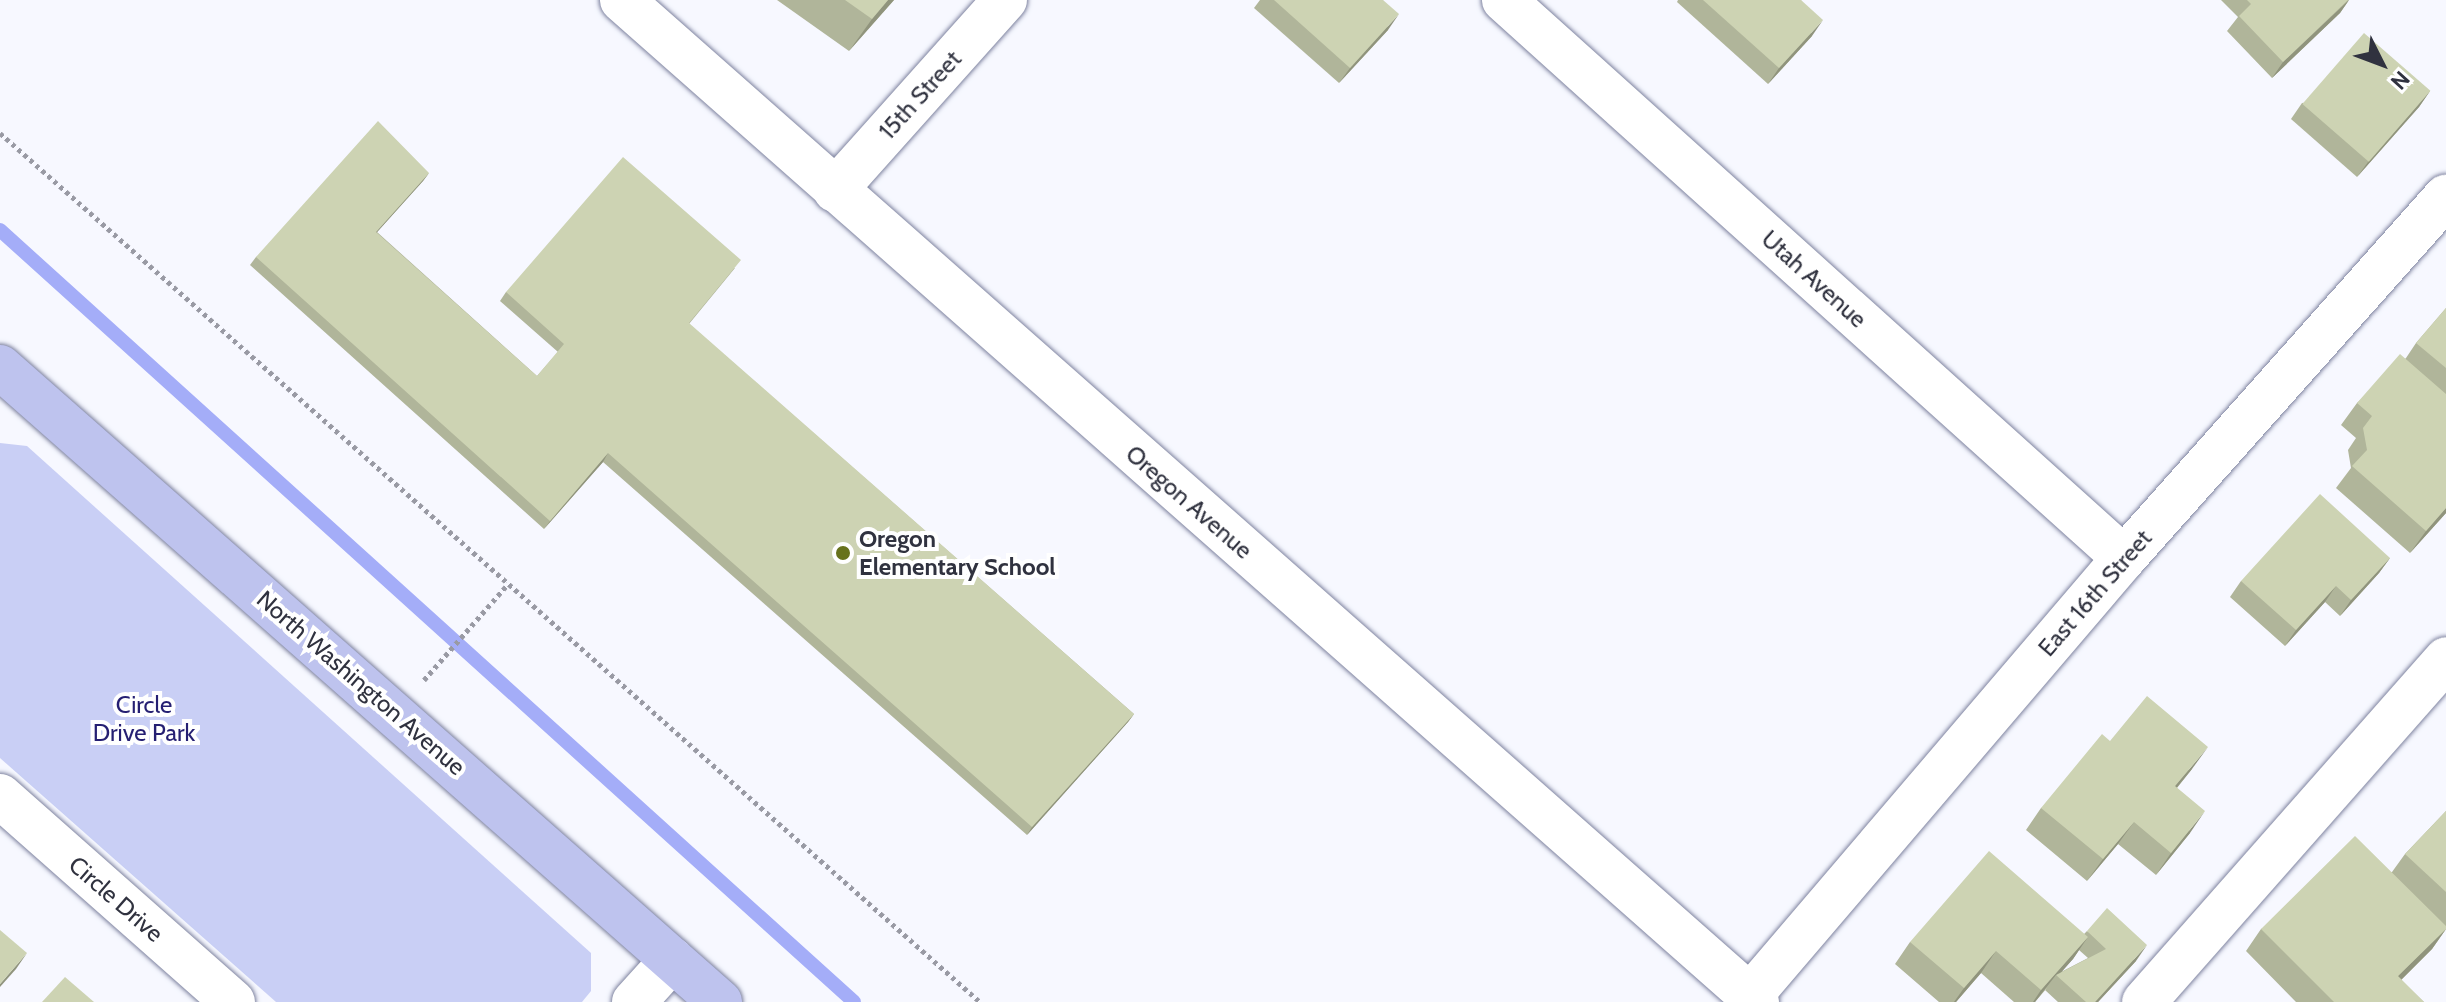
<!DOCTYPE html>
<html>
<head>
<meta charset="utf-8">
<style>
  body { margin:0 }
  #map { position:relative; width:2446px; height:1002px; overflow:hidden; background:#f7f8ff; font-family:Cabin,sans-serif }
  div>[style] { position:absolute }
  .green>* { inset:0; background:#c9cff5 }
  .stream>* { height:14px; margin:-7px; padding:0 7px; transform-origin:7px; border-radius:7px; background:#a4adf8 }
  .path>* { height:5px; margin-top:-2.5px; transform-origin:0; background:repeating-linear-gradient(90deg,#999aa4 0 4px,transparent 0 8px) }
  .roads { filter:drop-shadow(0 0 2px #7e83a0) drop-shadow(0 0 2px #7e83a0) }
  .minor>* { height:44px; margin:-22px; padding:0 22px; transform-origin:22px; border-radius:22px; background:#fff }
  .major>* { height:44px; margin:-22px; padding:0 22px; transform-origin:22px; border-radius:22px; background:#bec3ee }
  .wall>* { inset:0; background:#b0b59a }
  .shaded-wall>* { inset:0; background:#90947d }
  .building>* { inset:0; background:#cdd3b3; transform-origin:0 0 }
  .dots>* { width:22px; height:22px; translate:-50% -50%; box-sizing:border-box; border:4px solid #fff; border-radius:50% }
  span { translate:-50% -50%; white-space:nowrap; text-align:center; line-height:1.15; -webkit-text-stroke:8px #fff; paint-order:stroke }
  .street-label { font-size:24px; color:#30323f }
  .poi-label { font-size:24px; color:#30323f; font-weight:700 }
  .left { translate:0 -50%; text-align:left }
  .park-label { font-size:24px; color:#251f72 }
  .north { position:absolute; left:2342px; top:24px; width:80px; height:80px; -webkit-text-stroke:6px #fff; paint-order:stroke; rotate:132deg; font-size:22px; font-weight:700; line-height:32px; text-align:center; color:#30323f }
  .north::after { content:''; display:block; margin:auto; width:28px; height:36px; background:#30323f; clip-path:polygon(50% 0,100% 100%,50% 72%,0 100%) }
</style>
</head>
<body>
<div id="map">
  <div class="green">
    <div style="clip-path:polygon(0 443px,27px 446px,591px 953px,591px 991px,582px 1002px,276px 1002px,0 758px)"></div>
  </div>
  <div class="stream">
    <div style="left:0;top:230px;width:1151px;rotate:42.11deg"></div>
  </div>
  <div class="path">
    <div style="left:0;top:133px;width:1310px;rotate:41.56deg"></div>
    <div style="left:424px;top:680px;width:128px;rotate:-48.8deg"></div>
  </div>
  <div class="roads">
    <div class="minor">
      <div style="left:622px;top:0;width:1514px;rotate:41.44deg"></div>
      <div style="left:1504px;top:0;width:834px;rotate:41.99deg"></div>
      <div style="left:835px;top:190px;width:255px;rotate:-48.2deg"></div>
      <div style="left:0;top:796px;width:311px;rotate:41.5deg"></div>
      <div style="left:1750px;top:996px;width:576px;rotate:-49.51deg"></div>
      <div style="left:2124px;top:558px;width:484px;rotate:-48.3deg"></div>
      <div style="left:634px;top:1002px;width:57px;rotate:-47.9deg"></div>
      <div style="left:2144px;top:1002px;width:457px;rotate:-48.6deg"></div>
    </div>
    <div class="major">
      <div style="left:0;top:367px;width:960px;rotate:41.41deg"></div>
    </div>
  </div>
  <div class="wall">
    <div style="clip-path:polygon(777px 0,894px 0,849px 51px)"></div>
    <div style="clip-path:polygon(1260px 0,1383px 0,1388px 30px,1339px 83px,1254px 8px)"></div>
    <div style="clip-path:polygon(1678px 0,1801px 0,1812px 36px,1768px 84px,1677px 2px)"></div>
    <div style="clip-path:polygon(2221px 0,2349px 0,2340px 13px,2272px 78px,2227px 31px,2238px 17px)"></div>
    <div style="clip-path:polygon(2430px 91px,2419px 107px,2357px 177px,2291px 119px,2302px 103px)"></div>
    <div style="clip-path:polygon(429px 173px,423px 181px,377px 232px,537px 376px,558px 352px,500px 301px,506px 292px,735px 268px,689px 324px,1134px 714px,1128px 722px,1027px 835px,603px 462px,544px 529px,250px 265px,256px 257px)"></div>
    <div style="clip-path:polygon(2446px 308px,2446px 513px,2410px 553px,2336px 488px,2351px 468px,2348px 450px,2356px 438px,2341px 425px,2357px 403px,2406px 358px,2416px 343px)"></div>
    <div style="clip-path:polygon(2390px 558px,2379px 573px,2340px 616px,2325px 602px,2285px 646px,2230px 597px,2241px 581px)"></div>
    <div style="clip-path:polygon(2192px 769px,2177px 788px,2190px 833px,2156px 875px,2118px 844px,2087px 881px,2026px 830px,2041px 808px)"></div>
    <div style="clip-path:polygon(2446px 811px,2446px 929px,2432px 949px,2401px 980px,2424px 1002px,2296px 1002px,2246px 951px,2261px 929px,2392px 872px,2405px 854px)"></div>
    <div style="clip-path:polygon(evenodd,2087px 931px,2136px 961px,2098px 1002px,2058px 1002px,2045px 990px,2047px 988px,2035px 1002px,2014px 1002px,1981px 973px,1956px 1002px,1939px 1002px,1895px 964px,1910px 942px,2084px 934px,2087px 931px,2079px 950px,2088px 958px,2061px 972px,2073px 959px,2079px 950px)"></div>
  </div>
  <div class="shaded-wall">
    <div style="clip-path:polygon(888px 0,894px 0,849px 51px,872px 19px)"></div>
    <div style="clip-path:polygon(2349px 0,2340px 13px,2272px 78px,2283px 62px)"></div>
    <div style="clip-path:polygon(1399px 14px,1388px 30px,1339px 83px,1350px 68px)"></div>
    <div style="clip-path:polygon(1823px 20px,1812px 36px,1768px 84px,1779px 68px)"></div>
    <div style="clip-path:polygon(2430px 91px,2419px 107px,2357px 177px,2368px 162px)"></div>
    <div style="clip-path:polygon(429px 173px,423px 181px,370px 240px,376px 232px)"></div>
    <div style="clip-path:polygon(608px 453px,603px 462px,544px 529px,550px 521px)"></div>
    <div style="clip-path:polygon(2446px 508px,2446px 513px,2410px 553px,2426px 531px)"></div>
    <div style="clip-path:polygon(2390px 558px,2379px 573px,2340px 616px,2351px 600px)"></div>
    <div style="clip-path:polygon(2336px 586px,2325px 602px,2285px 646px,2296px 630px)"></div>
    <div style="clip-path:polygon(1134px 714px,1128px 722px,1027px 835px,1032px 827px)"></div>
    <div style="clip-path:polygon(2208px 747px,2192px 769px,2160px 808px,2175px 786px)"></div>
    <div style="clip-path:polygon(2205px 811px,2190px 833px,2156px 875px,2171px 853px)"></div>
    <div style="clip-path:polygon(2134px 822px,2118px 844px,2087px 881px,2103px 859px)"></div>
    <div style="clip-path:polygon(2446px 929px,2432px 949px,2383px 998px,2398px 976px)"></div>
    <div style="clip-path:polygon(2088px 937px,2073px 959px,2058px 976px,2056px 975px,2035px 1002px,2033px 1002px,2041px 990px)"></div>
    <div style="clip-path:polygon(2147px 945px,2136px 961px,2098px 1002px,2095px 1002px)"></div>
    <div style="clip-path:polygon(1996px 951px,1981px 973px,1956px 1002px,1954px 1002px,1964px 988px)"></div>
    <div style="clip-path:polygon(27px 953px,16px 969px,0 987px,0 984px)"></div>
  </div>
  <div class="building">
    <div style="clip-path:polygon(845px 0,888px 0,872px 19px)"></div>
    <div style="clip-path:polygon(1274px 0,1383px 0,1399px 14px,1350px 68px)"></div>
    <div style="clip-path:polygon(1703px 0,1801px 0,1823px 20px,1779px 68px)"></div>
    <div style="clip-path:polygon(2247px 0,2348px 0,2283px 62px,2239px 16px,2251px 4px)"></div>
    <div style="left:2364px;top:33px;width:88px;height:94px;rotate:41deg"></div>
    <div style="clip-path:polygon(378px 121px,429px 173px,376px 232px,537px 376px,564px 344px,506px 292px,623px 157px,741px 260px,689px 323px,1134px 714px,1032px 827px,608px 453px,550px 521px,256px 257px)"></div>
    <div style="clip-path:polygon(2446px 308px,2446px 368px,2416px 343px)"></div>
    <div style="clip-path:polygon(2400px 354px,2446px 394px,2446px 508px,2426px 531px,2352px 466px,2367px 450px,2363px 428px,2372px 416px,2357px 403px)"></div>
    <div style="clip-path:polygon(2320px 494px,2390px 558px,2351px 600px,2336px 586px,2296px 630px,2241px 581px)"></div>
    <div style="clip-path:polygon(2147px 696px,2208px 747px,2175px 786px,2205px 811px,2171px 853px,2134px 822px,2103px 859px,2041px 808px,2102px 734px,2110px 741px)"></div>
    <div style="clip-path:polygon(2446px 811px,2446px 892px,2405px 854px)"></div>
    <div style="clip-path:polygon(2355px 836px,2446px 926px,2446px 929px,2398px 976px,2424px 1002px,2334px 1002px,2261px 929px)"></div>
    <div style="clip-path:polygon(1989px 851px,2088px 937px,2041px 990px,1996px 951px,1964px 988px,1910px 942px)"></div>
    <div style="clip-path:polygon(2107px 908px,2147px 945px,2095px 1002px,2086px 1002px,2056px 975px,2106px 949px,2087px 931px)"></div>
    <div style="clip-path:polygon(0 930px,27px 953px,0 984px)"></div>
    <div style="clip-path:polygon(65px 977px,94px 1002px,42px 1002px)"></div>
  </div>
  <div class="dots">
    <div style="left:843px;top:553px;background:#67721c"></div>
  </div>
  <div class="street-label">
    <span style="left:920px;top:95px;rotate:-48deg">15th Street</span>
    <span style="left:1814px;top:279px;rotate:42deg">Utah Avenue</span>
    <span style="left:1189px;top:502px;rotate:41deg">Oregon Avenue</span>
    <span style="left:2095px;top:593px;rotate:-49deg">East 16th Street</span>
    <span style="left:361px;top:683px;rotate:41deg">North Washington Avenue</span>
    <span style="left:116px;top:899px;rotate:41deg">Circle Drive</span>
  </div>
  <div class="poi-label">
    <span class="left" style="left:859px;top:553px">Oregon<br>Elementary School</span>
  </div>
  <div class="park-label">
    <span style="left:144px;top:719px">Circle<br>Drive Park</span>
  </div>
  <div class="north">N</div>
</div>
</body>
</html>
